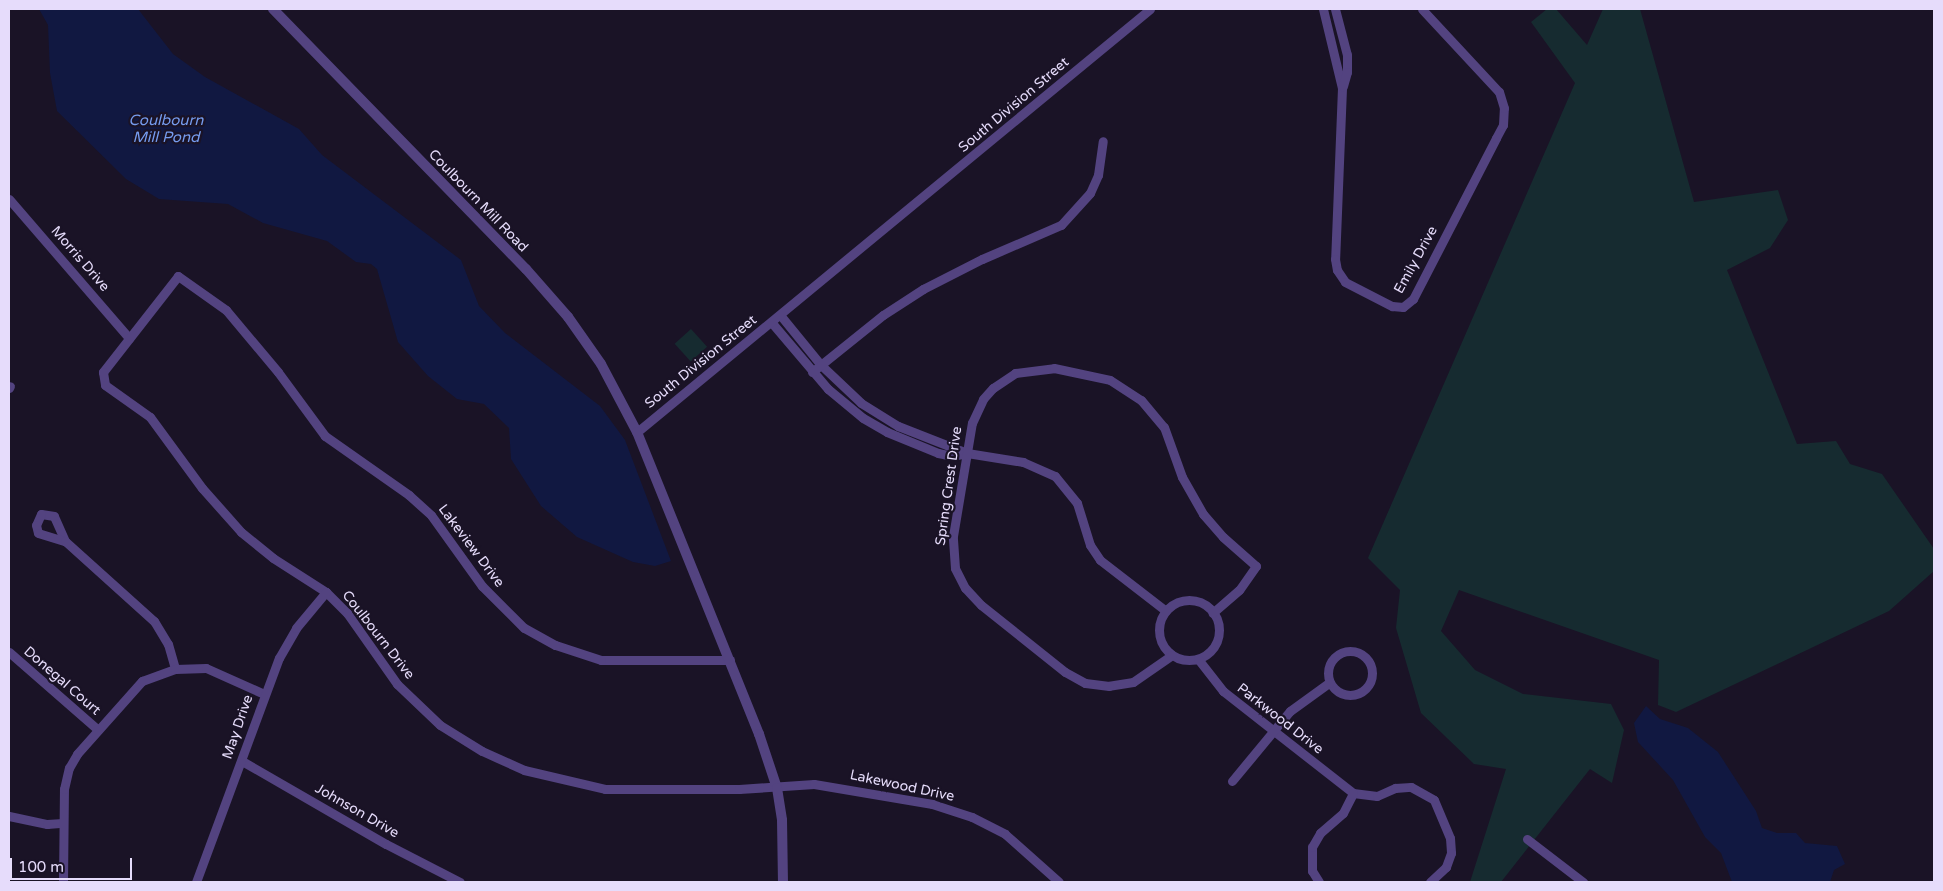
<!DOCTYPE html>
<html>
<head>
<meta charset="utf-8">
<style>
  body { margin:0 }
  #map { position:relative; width:1943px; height:891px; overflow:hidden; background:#1a1326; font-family:"Varela Round",sans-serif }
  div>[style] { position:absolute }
  .green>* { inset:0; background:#162b30; transform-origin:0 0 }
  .water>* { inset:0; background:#111841 }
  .minor>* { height:9px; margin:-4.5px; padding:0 4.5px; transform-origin:4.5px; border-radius:4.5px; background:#534380 }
  .minor>.ring { margin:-4.5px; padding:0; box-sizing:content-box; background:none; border:9px solid #534380; border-radius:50% }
  .tertiary>* { height:10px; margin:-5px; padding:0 5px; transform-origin:5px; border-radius:5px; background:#534380 }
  span { translate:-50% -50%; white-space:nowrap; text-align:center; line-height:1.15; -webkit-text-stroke:4.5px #1a1326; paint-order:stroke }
  .street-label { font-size:14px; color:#e6dcfb }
  .water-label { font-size:15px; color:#769cef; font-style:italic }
  .frame { position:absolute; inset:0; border:10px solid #e6dcfb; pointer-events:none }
  .scale { position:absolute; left:10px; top:858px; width:122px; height:22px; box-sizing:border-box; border:2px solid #e6dcfb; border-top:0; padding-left:6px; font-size:15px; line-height:18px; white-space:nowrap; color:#e6dcfb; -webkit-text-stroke:4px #1a1326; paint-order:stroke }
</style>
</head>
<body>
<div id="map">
  <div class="green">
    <div style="clip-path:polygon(1547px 9px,1556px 9px,1587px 45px,1603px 9px,1640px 9px,1694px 202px,1778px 190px,1788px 220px,1770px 248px,1727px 270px,1797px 444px,1836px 441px,1850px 464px,1882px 474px,1934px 549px,1934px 571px,1889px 611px,1676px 712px,1658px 705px,1659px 660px,1459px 590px,1441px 631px,1475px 670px,1523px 694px,1611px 704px,1624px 730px,1612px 783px,1590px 769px,1501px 882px,1470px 882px,1506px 769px,1474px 764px,1421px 713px,1396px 628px,1400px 590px,1368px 558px,1575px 83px,1531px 22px)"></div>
    <div style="left:691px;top:329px;width:24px;height:22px;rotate:48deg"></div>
  </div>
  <div class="water">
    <div style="clip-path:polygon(39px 9px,138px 9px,173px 54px,205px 77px,299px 129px,322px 155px,461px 260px,479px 306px,505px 333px,600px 406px,625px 440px,671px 561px,655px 566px,633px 562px,577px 537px,541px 506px,511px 459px,509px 428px,484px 404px,457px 399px,428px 376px,398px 342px,377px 269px,371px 264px,356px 262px,327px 241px,263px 223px,228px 204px,159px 199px,126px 179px,57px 111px,50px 73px,48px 25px)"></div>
    <div style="clip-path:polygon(1646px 706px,1660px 719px,1688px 728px,1718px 752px,1756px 811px,1762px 828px,1777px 833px,1796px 833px,1805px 843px,1837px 846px,1845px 864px,1834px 870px,1830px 882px,1732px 882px,1721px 853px,1705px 837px,1673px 780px,1638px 742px,1634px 723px)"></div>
  </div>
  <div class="minor">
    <div style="left:1323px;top:9px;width:81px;rotate:76.5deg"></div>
    <div style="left:1342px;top:88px;width:171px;rotate:92.3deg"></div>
    <div style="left:1335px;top:259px;width:11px;rotate:80deg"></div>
    <div style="left:1337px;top:270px;width:14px;rotate:56deg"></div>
    <div style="left:1345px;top:282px;width:53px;rotate:27.1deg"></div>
    <div style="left:1392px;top:306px;width:11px;rotate:5deg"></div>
    <div style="left:1403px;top:307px;width:13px;rotate:-39deg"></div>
    <div style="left:1413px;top:299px;width:181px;rotate:-62.7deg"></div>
    <div style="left:1496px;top:138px;width:15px;rotate:-62deg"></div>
    <div style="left:1503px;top:125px;width:17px;rotate:-87deg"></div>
    <div style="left:1504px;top:108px;width:17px;rotate:-107deg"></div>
    <div style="left:1499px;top:92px;width:113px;rotate:-132.9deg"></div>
    <div style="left:1335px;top:9px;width:48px;rotate:75.4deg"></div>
    <div style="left:1347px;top:55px;width:17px;rotate:90deg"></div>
    <div style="left:1347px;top:72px;width:15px;rotate:106deg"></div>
    <div style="left:9px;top:199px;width:184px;rotate:49.2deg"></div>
    <div style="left:781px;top:316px;width:63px;rotate:50.8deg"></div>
    <div style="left:821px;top:365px;width:55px;rotate:43.5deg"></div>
    <div style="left:861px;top:403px;width:44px;rotate:31.9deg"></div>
    <div style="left:898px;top:426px;width:74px;rotate:21.4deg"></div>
    <div style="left:772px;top:323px;width:87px;rotate:49.7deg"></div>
    <div style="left:828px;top:389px;width:45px;rotate:39.6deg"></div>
    <div style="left:863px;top:418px;width:28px;rotate:30deg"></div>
    <div style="left:887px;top:432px;width:55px;rotate:22.4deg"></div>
    <div style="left:938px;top:453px;width:14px;rotate:12deg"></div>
    <div style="left:952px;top:456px;width:15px;rotate:-11deg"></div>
    <div style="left:967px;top:453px;width:57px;rotate:9.1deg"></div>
    <div style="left:1023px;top:462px;width:35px;rotate:24deg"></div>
    <div style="left:1055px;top:476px;width:35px;rotate:51deg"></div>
    <div style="left:1077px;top:503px;width:44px;rotate:72.8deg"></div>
    <div style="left:1090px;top:545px;width:18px;rotate:56deg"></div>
    <div style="left:1100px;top:560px;width:83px;rotate:37.7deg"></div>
    <div style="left:812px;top:372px;width:91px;rotate:-38.8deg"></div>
    <div style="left:883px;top:315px;width:48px;rotate:-33deg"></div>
    <div style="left:923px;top:289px;width:66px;rotate:-27deg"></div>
    <div style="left:982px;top:259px;width:86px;rotate:-23.3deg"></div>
    <div style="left:1061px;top:225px;width:43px;rotate:-47.8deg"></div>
    <div style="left:1090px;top:193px;width:20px;rotate:-66deg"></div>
    <div style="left:1098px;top:175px;width:34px;rotate:-82deg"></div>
    <div style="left:9px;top:388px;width:2px;rotate:-63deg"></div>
    <div style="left:637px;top:432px;width:665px;rotate:-39.51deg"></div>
    <div style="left:65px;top:541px;width:27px;rotate:-114deg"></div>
    <div style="left:54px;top:516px;width:13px;rotate:-171deg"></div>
    <div style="left:41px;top:514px;width:12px;rotate:114deg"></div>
    <div style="left:36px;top:525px;width:8px;rotate:76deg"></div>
    <div style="left:38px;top:533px;width:28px;rotate:17deg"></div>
    <div style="left:65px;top:541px;width:120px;rotate:42deg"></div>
    <div style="left:154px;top:621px;width:27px;rotate:59deg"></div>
    <div style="left:168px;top:644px;width:26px;rotate:74deg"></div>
    <div class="ring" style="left:1159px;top:600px;width:51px;height:51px"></div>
    <div class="ring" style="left:1328px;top:651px;width:35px;height:35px"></div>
    <div style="left:9px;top:652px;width:118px;rotate:41.2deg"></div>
    <div style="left:1172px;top:655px;width:47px;rotate:145.3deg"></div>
    <div style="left:1133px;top:682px;width:24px;rotate:171deg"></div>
    <div style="left:1109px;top:686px;width:24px;rotate:-173deg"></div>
    <div style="left:1085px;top:683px;width:23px;rotate:-151deg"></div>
    <div style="left:1065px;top:672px;width:107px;rotate:-141.4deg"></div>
    <div style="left:981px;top:605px;width:23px;rotate:-133deg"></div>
    <div style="left:965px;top:588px;width:22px;rotate:-117deg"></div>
    <div style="left:955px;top:568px;width:32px;rotate:-94deg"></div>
    <div style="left:953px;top:536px;width:115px;rotate:-80.5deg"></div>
    <div style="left:972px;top:423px;width:26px;rotate:-65deg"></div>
    <div style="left:983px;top:399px;width:15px;rotate:-48deg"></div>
    <div style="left:993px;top:388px;width:27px;rotate:-34deg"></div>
    <div style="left:1015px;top:373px;width:39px;rotate:-7deg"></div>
    <div style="left:1054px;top:368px;width:57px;rotate:12.1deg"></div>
    <div style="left:1110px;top:380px;width:37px;rotate:33deg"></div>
    <div style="left:1141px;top:400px;width:35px;rotate:50deg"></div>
    <div style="left:1164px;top:427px;width:53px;rotate:70.2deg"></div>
    <div style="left:1182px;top:477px;width:43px;rotate:60.4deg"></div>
    <div style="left:1203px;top:514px;width:30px;rotate:49deg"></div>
    <div style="left:1223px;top:537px;width:44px;rotate:41.3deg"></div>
    <div style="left:1256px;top:566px;width:29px;rotate:125deg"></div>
    <div style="left:1239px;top:590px;width:35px;rotate:139deg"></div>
    <div style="left:1198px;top:659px;width:41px;rotate:52deg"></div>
    <div style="left:1223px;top:691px;width:165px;rotate:38.1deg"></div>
    <div style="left:1353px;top:793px;width:24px;rotate:7deg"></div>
    <div style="left:1377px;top:796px;width:20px;rotate:-24deg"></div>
    <div style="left:1395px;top:788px;width:16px;rotate:-4deg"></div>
    <div style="left:1411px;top:787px;width:26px;rotate:29deg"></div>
    <div style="left:1434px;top:800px;width:41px;rotate:67.2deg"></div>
    <div style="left:1450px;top:838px;width:15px;rotate:86deg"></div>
    <div style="left:1451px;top:853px;width:15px;rotate:110deg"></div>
    <div style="left:1446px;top:867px;width:22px;rotate:137deg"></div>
    <div style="left:730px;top:660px;width:129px;rotate:180deg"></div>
    <div style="left:601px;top:660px;width:48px;rotate:-161.9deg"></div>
    <div style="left:555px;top:645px;width:35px;rotate:-151deg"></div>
    <div style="left:524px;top:628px;width:59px;rotate:-135deg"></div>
    <div style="left:482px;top:586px;width:87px;rotate:-125.7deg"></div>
    <div style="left:431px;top:515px;width:30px;rotate:-138deg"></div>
    <div style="left:409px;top:495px;width:103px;rotate:-144.9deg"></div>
    <div style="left:325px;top:436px;width:79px;rotate:-126.3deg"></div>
    <div style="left:278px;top:372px;width:81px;rotate:-130deg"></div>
    <div style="left:226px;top:310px;width:59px;rotate:-144.7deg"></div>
    <div style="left:178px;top:276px;width:122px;rotate:128deg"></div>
    <div style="left:103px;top:372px;width:13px;rotate:81deg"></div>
    <div style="left:105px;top:385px;width:55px;rotate:35.4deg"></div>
    <div style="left:150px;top:417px;width:88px;rotate:53.8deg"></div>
    <div style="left:202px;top:488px;width:59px;rotate:48.4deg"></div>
    <div style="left:241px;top:532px;width:41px;rotate:39.1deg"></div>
    <div style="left:273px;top:558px;width:63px;rotate:32.7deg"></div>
    <div style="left:326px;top:592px;width:30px;rotate:45deg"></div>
    <div style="left:347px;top:613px;width:87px;rotate:54.8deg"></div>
    <div style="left:397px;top:684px;width:59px;rotate:43.6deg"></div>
    <div style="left:440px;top:725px;width:49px;rotate:31.8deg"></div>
    <div style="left:482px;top:751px;width:46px;rotate:24.3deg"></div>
    <div style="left:524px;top:770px;width:83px;rotate:13.2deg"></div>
    <div style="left:605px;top:789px;width:134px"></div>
    <div style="left:739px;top:789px;width:75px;rotate:-3.8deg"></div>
    <div style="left:814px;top:784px;width:120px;rotate:9.6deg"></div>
    <div style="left:932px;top:804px;width:42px;rotate:18deg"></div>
    <div style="left:972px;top:817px;width:37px;rotate:27deg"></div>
    <div style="left:1005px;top:834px;width:72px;rotate:41.6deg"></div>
    <div style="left:242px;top:761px;width:166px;rotate:30deg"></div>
    <div style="left:386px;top:844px;width:83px;rotate:27.2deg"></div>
    <div style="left:1232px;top:781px;width:91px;rotate:-50.4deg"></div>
    <div style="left:1290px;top:711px;width:49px;rotate:-35.9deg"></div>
    <div style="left:9px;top:816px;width:39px;rotate:12deg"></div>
    <div style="left:47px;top:824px;width:16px;rotate:-4deg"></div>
    <div style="left:1527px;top:839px;width:71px;rotate:37.5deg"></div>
    <div style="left:63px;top:882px;width:93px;rotate:-89.4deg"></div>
    <div style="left:64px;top:789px;width:22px;rotate:-77deg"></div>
    <div style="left:69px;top:768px;width:16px;rotate:-60deg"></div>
    <div style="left:77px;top:754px;width:98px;rotate:-48.3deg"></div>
    <div style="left:142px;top:681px;width:35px;rotate:-20deg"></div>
    <div style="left:175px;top:669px;width:31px;rotate:-2deg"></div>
    <div style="left:206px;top:668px;width:64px;rotate:24.1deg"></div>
    <div style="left:196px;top:882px;width:239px;rotate:-69.7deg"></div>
    <div style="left:279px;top:658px;width:34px;rotate:-60deg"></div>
    <div style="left:296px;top:628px;width:47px;rotate:-50.2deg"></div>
    <div style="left:1319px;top:882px;width:13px;rotate:-122deg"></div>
    <div style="left:1312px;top:871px;width:24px;rotate:-90deg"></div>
    <div style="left:1312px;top:847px;width:16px;rotate:-60deg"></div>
    <div style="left:1320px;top:833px;width:30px;rotate:-41deg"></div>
    <div style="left:1343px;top:813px;width:22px;rotate:-63deg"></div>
  </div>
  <div class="tertiary">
    <div style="left:273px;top:9px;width:363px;rotate:45.8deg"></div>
    <div style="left:526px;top:269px;width:64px;rotate:48.8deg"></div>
    <div style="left:568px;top:317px;width:57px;rotate:54.9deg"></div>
    <div style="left:601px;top:364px;width:77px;rotate:62.1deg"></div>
    <div style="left:637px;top:432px;width:326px;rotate:68deg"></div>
    <div style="left:759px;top:734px;width:57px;rotate:71.6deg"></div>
    <div style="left:777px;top:788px;width:32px;rotate:81deg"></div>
    <div style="left:782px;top:820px;width:62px;rotate:89.1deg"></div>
  </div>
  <div class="street-label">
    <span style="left:1014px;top:105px;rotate:-40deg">South Division Street</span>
    <span style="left:478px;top:201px;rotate:46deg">Coulbourn Mill Road</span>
    <span style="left:80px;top:259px;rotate:49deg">Morris Drive</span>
    <span style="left:1416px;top:260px;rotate:-61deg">Emily Drive</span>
    <span style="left:701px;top:362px;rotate:-39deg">South Division Street</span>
    <span style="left:949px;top:486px;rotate:-82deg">Spring Crest Drive</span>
    <span style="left:471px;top:546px;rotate:53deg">Lakeview Drive</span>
    <span style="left:378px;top:635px;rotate:52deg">Coulbourn Drive</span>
    <span style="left:62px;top:681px;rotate:41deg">Donegal Court</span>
    <span style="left:1280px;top:719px;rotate:38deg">Parkwood Drive</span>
    <span style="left:238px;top:727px;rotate:-71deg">May Drive</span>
    <span style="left:902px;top:786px;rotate:12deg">Lakewood Drive</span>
    <span style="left:357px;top:811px;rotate:30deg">Johnson Drive</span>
  </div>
  <div class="water-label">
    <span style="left:166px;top:129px">Coulbourn<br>Mill Pond</span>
  </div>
  <div class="frame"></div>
  <div class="scale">100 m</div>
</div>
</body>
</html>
